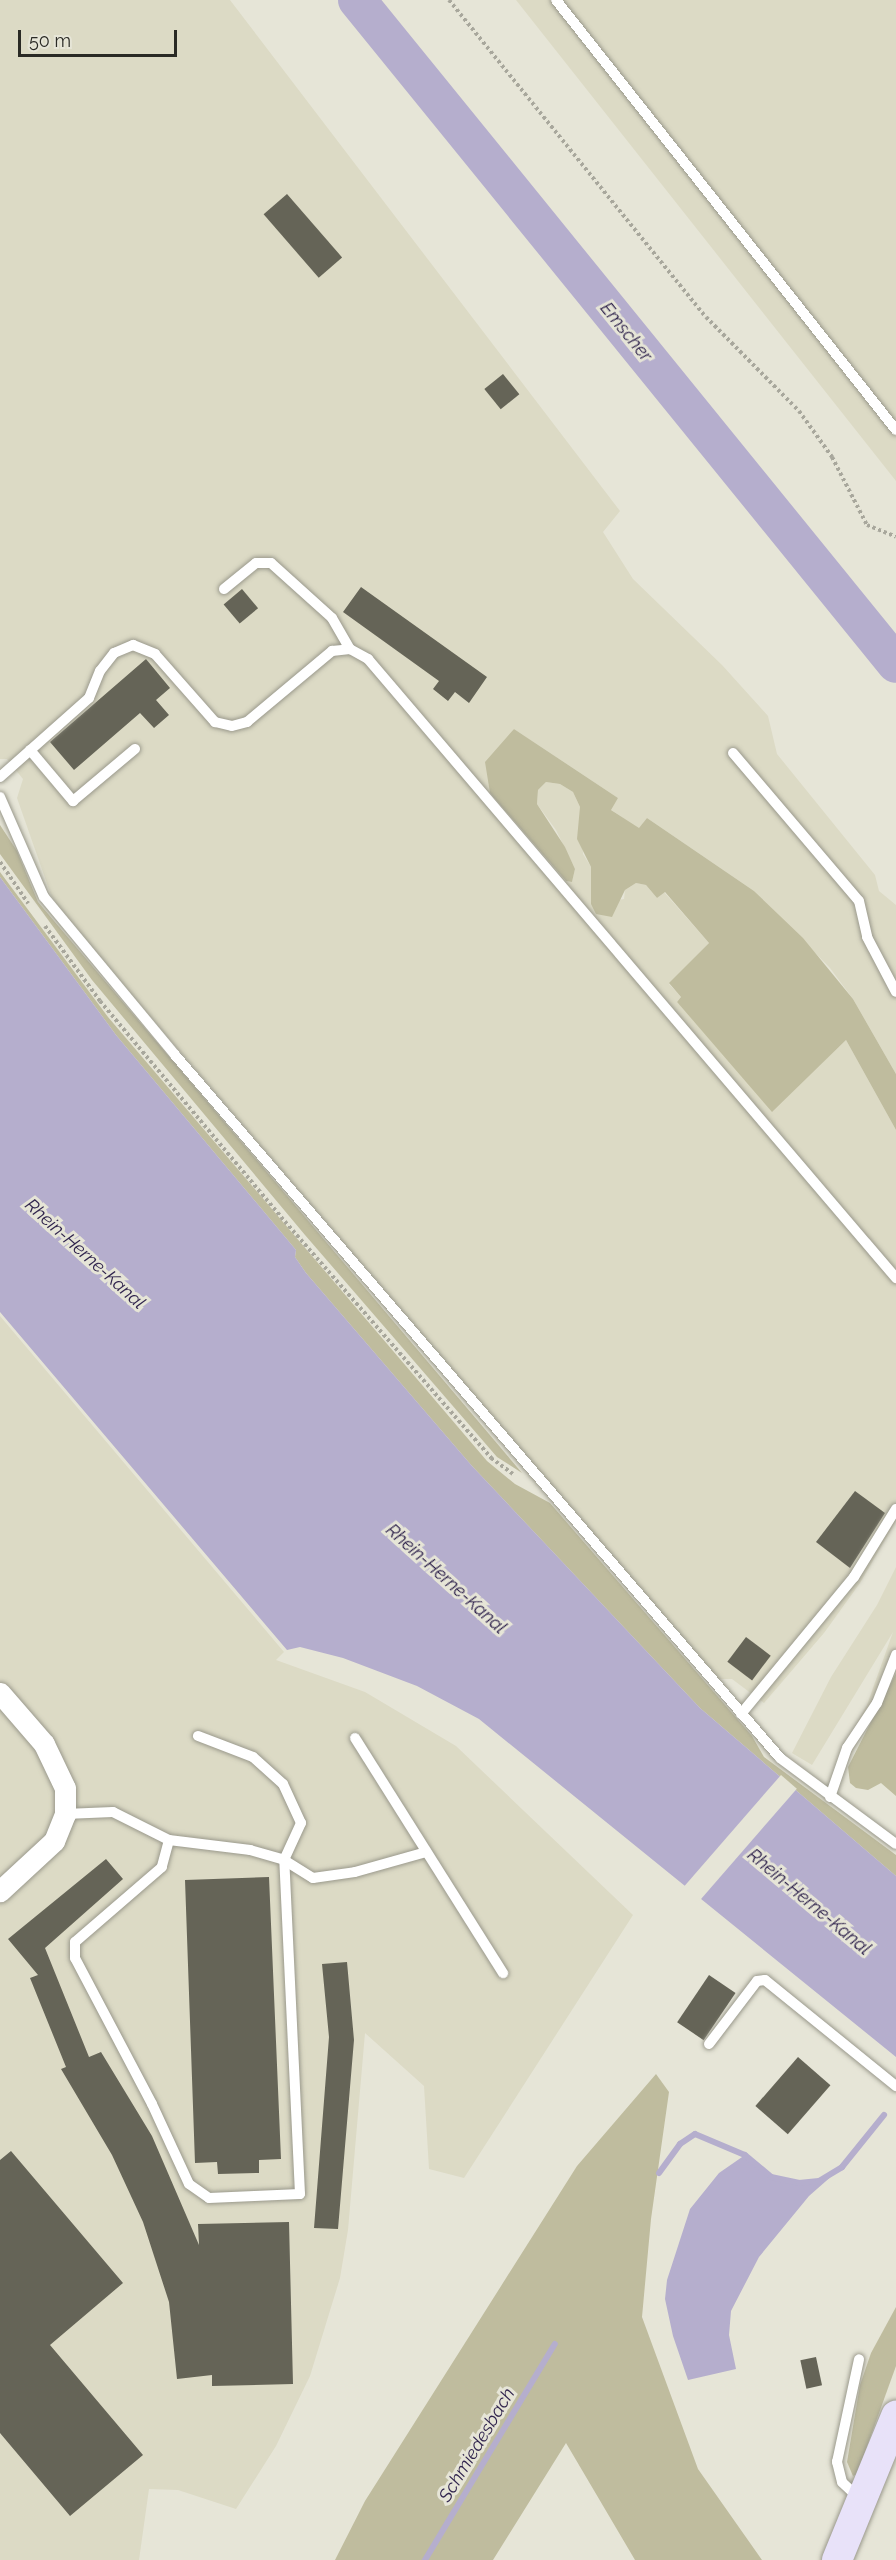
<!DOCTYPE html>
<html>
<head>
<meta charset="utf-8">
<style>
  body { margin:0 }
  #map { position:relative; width:896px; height:2560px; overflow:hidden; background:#e6e5d7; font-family:Raleway,sans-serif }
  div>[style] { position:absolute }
  .built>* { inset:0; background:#dcdac5 }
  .green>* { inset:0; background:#bfbc9e }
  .water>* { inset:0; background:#b5aecd }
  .pier>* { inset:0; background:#e6e5d7; transform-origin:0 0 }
  .stream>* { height:6px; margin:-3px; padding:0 3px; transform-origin:3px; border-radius:3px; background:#b5aecd }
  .river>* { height:38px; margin:-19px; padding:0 19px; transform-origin:19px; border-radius:19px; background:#b5aecd }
  .building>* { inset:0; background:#656457; transform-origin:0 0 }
  .path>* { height:4px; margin-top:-2px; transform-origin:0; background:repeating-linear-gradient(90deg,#a8a79c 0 3px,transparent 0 6px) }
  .roads { filter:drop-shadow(0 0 2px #9a998c) drop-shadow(0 0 2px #9a998c) }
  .lane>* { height:10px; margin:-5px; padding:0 5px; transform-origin:5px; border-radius:5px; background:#fff }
  .street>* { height:21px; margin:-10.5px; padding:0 10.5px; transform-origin:10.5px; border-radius:10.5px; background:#fff }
  .secondary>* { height:30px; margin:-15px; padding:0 15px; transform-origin:15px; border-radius:15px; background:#e8e2f9 }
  span { translate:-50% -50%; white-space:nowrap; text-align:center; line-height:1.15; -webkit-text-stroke:6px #e6e5d7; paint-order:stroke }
  .water-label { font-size:18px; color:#30244d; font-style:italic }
  .scale { position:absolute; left:18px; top:30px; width:159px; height:27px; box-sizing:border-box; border:3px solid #2a2a25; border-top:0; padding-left:8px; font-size:18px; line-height:21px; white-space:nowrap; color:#2a2a25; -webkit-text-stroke:4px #e6e5d7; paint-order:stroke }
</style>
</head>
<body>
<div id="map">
  <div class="built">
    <div style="clip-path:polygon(0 0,230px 0,620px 511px,603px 532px,633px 579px,722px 665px,768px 716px,777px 754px,875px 875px,879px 891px,896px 905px,896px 1074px,853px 999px,830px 968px,754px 891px,647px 818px,639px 829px,610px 809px,618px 798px,514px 729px,488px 771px,490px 793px,566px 881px,572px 882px,575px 869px,556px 830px,537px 804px,538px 790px,546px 782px,560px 784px,573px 792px,580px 807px,583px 854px,591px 867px,591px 904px,624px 899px,625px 890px,636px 883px,646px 885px,657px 898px,664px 892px,709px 943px,669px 984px,681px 997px,677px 1002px,772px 1111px,846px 1040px,896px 1130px,896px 1521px,860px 1583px,824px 1633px,764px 1703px,732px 1679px,717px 1679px,65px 917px,51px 895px,17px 798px,23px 779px,7px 759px,0 759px)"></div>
    <div style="clip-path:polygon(516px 0,896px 0,896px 481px)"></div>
    <div style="clip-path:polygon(0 1316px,284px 1652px,276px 1660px,365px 1692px,456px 1746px,633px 1915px,464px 2178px,429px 2169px,424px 2086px,365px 2033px,348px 2230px,340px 2278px,310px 2376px,276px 2446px,236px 2509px,178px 2490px,149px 2489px,139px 2560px,0 2560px)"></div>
    <div style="clip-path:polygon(896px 1567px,896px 1673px,850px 1756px,839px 1755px,867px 1705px,893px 1632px,812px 1765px,792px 1753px,831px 1677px,877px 1605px)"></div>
  </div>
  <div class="green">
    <div style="clip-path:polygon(514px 729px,618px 798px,611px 810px,639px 828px,647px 818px,754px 891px,803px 938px,853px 999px,896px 1074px,896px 1130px,846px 1040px,772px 1112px,677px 1002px,681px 997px,669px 983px,709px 943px,665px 892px,657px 898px,646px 885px,636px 883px,625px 890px,612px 917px,596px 914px,591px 904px,591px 867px,577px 839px,580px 807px,573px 792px,560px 784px,546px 782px,538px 790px,537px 804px,565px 847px,575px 869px,572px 882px,566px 881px,490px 793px,485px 762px)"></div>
    <div style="clip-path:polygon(0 825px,17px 851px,38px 902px,522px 1473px,497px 1457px,305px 1235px,92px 980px,0 854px)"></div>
    <div style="clip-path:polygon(0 872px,108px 1017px,487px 1461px,515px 1484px,550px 1503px,752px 1736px,764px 1757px,896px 1855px,896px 1876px,700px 1708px,472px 1466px,306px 1273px,295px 1257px,296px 1250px,116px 1035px,0 877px)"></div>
    <div style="clip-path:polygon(896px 1673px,896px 1796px,881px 1783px,868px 1790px,856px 1788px,850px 1783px,848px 1767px)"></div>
    <div style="clip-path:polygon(656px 2074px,669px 2092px,651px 2219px,642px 2317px,698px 2469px,762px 2560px,635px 2560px,566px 2443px,493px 2560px,335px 2560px,365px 2501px,577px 2166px)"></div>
    <div style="clip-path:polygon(896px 2307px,896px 2366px,857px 2474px,853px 2476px,847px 2462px,860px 2385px,871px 2353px)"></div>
  </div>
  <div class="water">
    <div style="clip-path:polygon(0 877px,116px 1035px,296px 1250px,295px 1257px,306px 1273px,472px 1466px,700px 1708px,896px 1876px,896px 2057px,479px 1719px,417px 1686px,343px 1658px,300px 1647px,287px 1650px,0 1312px)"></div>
    <div style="clip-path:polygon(745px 2155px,771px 2177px,799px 2183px,819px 2181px,842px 2167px,809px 2196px,759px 2257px,731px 2311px,729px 2335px,736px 2369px,688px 2380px,673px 2336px,665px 2299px,667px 2280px,690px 2209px,719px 2173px)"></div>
  </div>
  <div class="pier">
    <div style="left:781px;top:1775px;width:21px;height:151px;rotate:41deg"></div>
  </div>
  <div class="stream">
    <div style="left:659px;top:2173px;width:36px;rotate:-54deg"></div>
    <div style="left:680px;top:2144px;width:18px;rotate:-34deg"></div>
    <div style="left:695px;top:2134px;width:54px;rotate:22.8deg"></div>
    <div style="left:745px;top:2155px;width:34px;rotate:40deg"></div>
    <div style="left:771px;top:2177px;width:29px;rotate:12deg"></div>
    <div style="left:799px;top:2183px;width:20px;rotate:-6deg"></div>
    <div style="left:819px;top:2181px;width:27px;rotate:-31deg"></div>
    <div style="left:842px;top:2167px;width:67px;rotate:-51.1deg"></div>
    <div style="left:425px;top:2560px;width:252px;rotate:-59deg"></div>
  </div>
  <div class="river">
    <div style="left:357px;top:0;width:855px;rotate:50.93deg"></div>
  </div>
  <div class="building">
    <div style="left:287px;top:194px;width:84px;height:31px;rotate:49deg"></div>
    <div style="left:503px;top:374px;width:26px;height:24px;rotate:51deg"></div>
    <div style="clip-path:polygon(361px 587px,487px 677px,469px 703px,455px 692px,448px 701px,433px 689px,439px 681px,343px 612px)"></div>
    <div style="left:242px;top:589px;width:25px;height:24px;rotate:50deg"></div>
    <div style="clip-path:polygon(146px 659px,170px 688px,156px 700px,169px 715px,154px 728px,140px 713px,74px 770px,50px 742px)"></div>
    <div style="clip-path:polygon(855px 1491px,885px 1513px,850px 1568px,816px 1542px)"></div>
    <div style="left:746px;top:1637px;width:31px;height:31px;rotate:37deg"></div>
    <div style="clip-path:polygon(106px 1859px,123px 1879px,45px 1948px,89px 2057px,101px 2052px,152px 2136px,199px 2245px,198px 2224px,289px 2222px,293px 2384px,212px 2386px,212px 2375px,177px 2379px,169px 2302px,143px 2222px,112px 2155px,61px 2069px,66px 2067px,30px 1978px,38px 1975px,8px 1939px)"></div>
    <div style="clip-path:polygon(269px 1877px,281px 2159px,259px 2160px,259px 2173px,218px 2174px,217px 2162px,195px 2163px,185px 1880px)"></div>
    <div style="clip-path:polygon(347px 1962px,354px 2040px,338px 2229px,314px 2228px,329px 2037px,322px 1964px)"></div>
    <div style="left:709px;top:1975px;width:32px;height:57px;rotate:34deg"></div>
    <div style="left:798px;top:2057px;width:43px;height:65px;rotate:41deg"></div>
    <div style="clip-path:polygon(11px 2151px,123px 2283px,50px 2345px,143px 2455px,70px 2516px,0 2433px,0 2160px)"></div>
    <div style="left:816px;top:2357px;width:29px;height:16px;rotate:78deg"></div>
  </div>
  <div class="path">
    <div style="left:449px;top:0;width:408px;rotate:51deg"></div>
    <div style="left:706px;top:317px;width:132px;rotate:45.3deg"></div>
    <div style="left:799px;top:411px;width:57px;rotate:54.3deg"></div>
    <div style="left:832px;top:457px;width:76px;rotate:62.8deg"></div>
    <div style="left:867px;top:525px;width:31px;rotate:22deg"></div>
    <div style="left:0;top:862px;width:50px;rotate:55.7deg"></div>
    <div style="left:45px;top:926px;width:93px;rotate:53.7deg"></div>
    <div style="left:100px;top:1001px;width:282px;rotate:50deg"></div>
    <div style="left:281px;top:1217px;width:320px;rotate:48.9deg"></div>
    <div style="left:491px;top:1458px;width:27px;rotate:36deg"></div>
  </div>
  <div class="roads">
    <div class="lane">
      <div style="left:556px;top:0;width:548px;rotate:51.67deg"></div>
      <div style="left:224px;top:589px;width:41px;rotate:-39.1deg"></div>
      <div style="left:256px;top:563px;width:15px"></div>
      <div style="left:271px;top:563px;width:82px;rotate:42deg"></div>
      <div style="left:332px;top:618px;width:36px;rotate:60deg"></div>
      <div style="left:30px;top:750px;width:67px;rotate:49.9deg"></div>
      <div style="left:73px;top:801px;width:81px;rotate:-40deg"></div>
      <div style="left:733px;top:753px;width:194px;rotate:49.6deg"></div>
      <div style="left:859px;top:901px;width:37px;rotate:77deg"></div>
      <div style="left:867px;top:937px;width:62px;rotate:62.2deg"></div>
      <div style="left:0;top:777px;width:119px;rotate:-41.6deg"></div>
      <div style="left:89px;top:698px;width:29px;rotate:-68deg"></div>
      <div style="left:100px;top:671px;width:23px;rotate:-52deg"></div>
      <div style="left:114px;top:653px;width:21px;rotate:-23deg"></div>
      <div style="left:133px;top:645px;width:24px;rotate:22deg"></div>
      <div style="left:155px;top:654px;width:91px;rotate:48.6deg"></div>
      <div style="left:215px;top:722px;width:17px;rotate:13deg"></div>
      <div style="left:232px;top:726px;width:16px;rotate:-15deg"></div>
      <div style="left:247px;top:722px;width:111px;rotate:-39.9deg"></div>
      <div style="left:332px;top:651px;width:18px;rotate:-6deg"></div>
      <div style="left:350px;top:649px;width:21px;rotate:29deg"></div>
      <div style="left:368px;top:659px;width:814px;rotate:49.54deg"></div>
      <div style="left:0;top:797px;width:109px;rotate:66.3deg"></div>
      <div style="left:44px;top:897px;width:205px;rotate:50.3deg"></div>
      <div style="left:175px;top:1055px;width:927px;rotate:49.28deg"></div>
      <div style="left:780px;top:1758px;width:144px;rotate:36.6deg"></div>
      <div style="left:741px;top:1714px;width:178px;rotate:-50.5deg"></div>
      <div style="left:854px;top:1577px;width:80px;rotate:-58.3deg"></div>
      <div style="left:355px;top:1738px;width:278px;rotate:57.8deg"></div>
      <div style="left:830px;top:1797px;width:52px;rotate:-70.9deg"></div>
      <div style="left:847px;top:1748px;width:54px;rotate:-56.3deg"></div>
      <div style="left:877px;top:1703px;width:52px;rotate:-68.4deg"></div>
      <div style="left:65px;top:1814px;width:48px;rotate:-2.4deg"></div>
      <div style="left:113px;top:1812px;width:63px;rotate:26.6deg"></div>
      <div style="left:169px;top:1840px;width:82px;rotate:7deg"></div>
      <div style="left:250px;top:1850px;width:35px;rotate:16deg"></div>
      <div style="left:284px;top:1860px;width:34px;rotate:32deg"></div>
      <div style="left:313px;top:1878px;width:42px;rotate:-8.1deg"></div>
      <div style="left:355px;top:1872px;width:74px;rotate:-15.7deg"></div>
      <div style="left:169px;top:1840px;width:28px;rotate:105deg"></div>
      <div style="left:162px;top:1867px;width:115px;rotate:139.2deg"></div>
      <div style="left:75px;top:1942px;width:16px;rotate:90deg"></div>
      <div style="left:75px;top:1958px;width:165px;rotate:62.2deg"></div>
      <div style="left:152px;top:2104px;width:88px;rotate:65.2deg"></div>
      <div style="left:189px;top:2184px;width:24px;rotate:35deg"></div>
      <div style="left:209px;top:2198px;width:91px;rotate:-2.5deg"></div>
      <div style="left:300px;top:2194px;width:334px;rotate:-92.7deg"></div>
      <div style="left:284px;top:1860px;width:41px;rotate:-65.3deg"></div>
      <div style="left:301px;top:1823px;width:43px;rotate:-114.8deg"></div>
      <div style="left:283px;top:1784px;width:40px;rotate:-138deg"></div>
      <div style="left:253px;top:1757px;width:59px;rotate:-159.1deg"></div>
      <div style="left:709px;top:2044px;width:79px;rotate:-52.7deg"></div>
      <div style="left:757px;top:1981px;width:8px;rotate:-7deg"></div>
      <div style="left:765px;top:1980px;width:169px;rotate:39deg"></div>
      <div style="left:859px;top:2498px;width:23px;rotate:-137deg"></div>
      <div style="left:842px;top:2482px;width:21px;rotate:-104deg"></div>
      <div style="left:837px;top:2462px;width:105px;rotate:-77.9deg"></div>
    </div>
    <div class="street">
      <div style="left:0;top:1693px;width:67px;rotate:49.2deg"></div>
      <div style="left:44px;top:1744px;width:49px;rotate:64.5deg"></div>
      <div style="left:65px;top:1788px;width:26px;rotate:90deg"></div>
      <div style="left:65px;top:1814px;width:29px;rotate:112deg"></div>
      <div style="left:54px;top:1841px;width:74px;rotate:137.2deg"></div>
    </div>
    <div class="secondary">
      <div style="left:837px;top:2560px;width:156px;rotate:-67.7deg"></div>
    </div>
  </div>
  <div class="water-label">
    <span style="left:626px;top:332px;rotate:51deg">Emscher</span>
    <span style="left:85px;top:1254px;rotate:42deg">Rhein-Herne-Kanal</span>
    <span style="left:446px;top:1579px;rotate:42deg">Rhein-Herne-Kanal</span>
    <span style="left:809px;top:1902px;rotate:40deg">Rhein-Herne-Kanal</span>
    <span style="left:477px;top:2445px;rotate:-59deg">Schmiedesbach</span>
  </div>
  <div class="scale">50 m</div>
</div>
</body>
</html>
